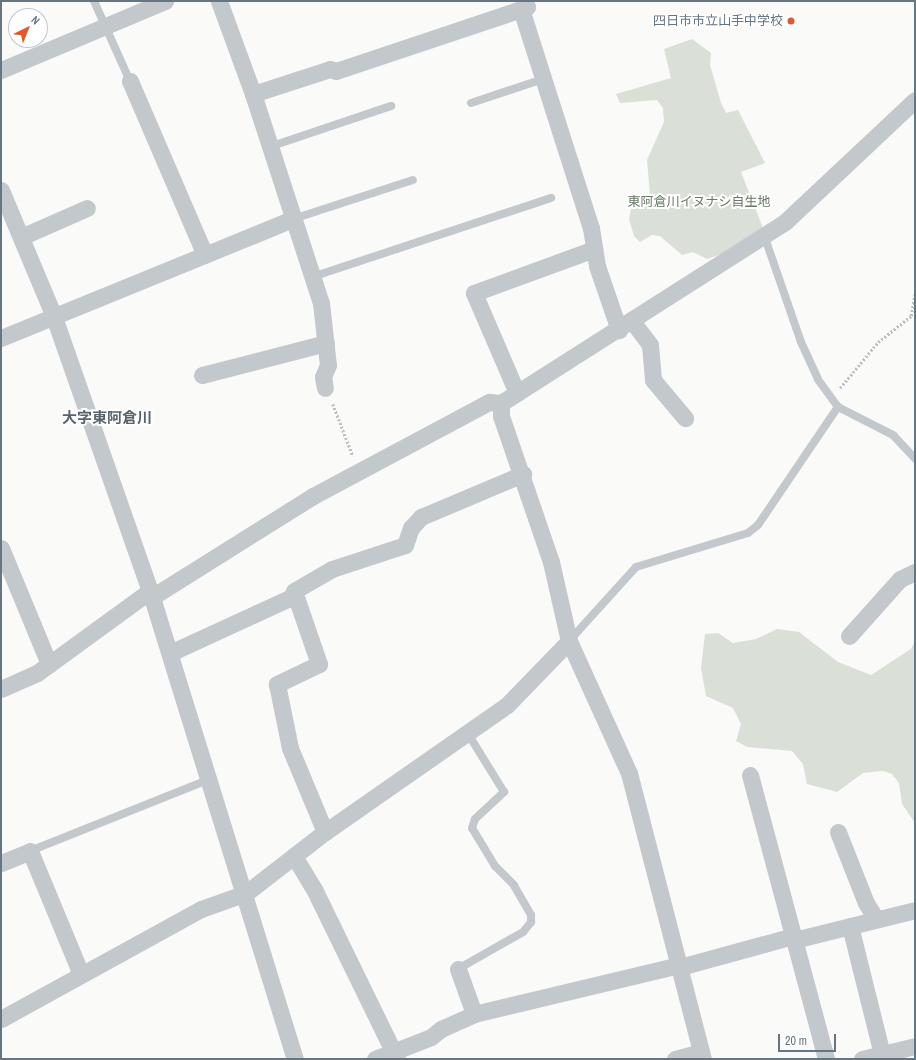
<!DOCTYPE html>
<html>
<head>
<meta charset="utf-8">
<style>
  body { margin:0 }
  #map { position:relative; width:916px; height:1060px; overflow:hidden; background:#fafaf8; font-family:"Archivo Narrow","Noto Sans JP",sans-serif }
  div>[style] { position:absolute }
  .green>* { inset:0; background:#dadfd7 }
  .path>* { height:2.5px; margin-top:-1.25px; transform-origin:0; background:repeating-linear-gradient(90deg,#bbbfc2 0 2px,transparent 0 4px) }
  .lane>* { height:8px; margin:-4px; padding:0 4px; transform-origin:4px; border-radius:4px; background:#c3c8cc }
  .street>* { height:17px; margin:-8.5px; padding:0 8.5px; transform-origin:8.5px; border-radius:8.5px; background:#c3c8cc }
  .dots>* { width:11px; height:11px; translate:-50% -50%; box-sizing:border-box; border:2px solid #fff; border-radius:50% }
  span { translate:-50% -50%; white-space:nowrap; text-align:center; line-height:1.15; -webkit-text-stroke:4px #fff; paint-order:stroke }
  .poi-label { font-size:13px; color:#657683 }
  .right { translate:-100% -50%; text-align:right }
  .park-label { font-size:13px; color:#687a64 }
  .quarter-label { font-size:15px; color:#57646e; font-weight:700 }
  .frame { position:absolute; inset:0; border:2px solid #657683; pointer-events:none }
  .north { position:absolute; left:8px; top:8px; width:40px; height:40px; box-sizing:border-box; background:#fff; border:1px solid #c1c8cd; border-radius:50%; rotate:43deg; font-size:11px; font-weight:700; line-height:16px; text-align:center; color:#657683 }
  .north::after { content:''; display:block; margin:auto; width:14px; height:18px; background:#e4572e; clip-path:polygon(50% 0,100% 100%,50% 72%,0 100%) }
  .scale { position:absolute; left:778px; top:1034px; width:58px; height:18px; box-sizing:border-box; border:2px solid #657683; border-top:0; padding-left:5px; font-size:12px; line-height:14px; white-space:nowrap; color:#657683; -webkit-text-stroke:3px #fff; paint-order:stroke }
</style>
</head>
<body>
<div id="map">
  <div class="green">
    <div style="clip-path:polygon(692px 39px,711px 53px,710px 65px,721px 103px,726px 113px,738px 110px,765px 163px,741px 172px,763px 228px,730px 251px,707px 259px,693px 252px,682px 255px,660px 236px,652px 235px,640px 242px,634px 236px,629px 219px,631px 209px,650px 195px,647px 160px,664px 122px,663px 108px,657px 100px,620px 103px,616px 94px,671px 78px,664px 49px)"></div>
    <div style="clip-path:polygon(777px 629px,799px 632px,838px 662px,871px 675px,911px 649px,915px 641px,915px 823px,902px 804px,899px 783px,892px 774px,883px 771px,863px 773px,837px 792px,807px 784px,803px 764px,792px 751px,747px 747px,736px 741px,741px 724px,733px 708px,706px 696px,701px 668px,705px 634px,718px 633px,733px 643px,756px 639px)"></div>
  </div>
  <div class="path">
    <div style="left:840px;top:388px;width:60px;rotate:-50.4deg"></div>
    <div style="left:878px;top:342px;width:42px;rotate:-38.2deg"></div>
    <div style="left:911px;top:316px;width:22px;rotate:-80deg"></div>
    <div style="left:333px;top:404px;width:56px;rotate:69deg"></div>
  </div>
  <div class="lane">
    <div style="left:94px;top:1px;width:88px;rotate:65.8deg"></div>
    <div style="left:471px;top:103px;width:76px;rotate:-18.4deg"></div>
    <div style="left:269px;top:147px;width:129px;rotate:-18.6deg"></div>
    <div style="left:293px;top:219px;width:126px;rotate:-18deg"></div>
    <div style="left:312px;top:277px;width:252px;rotate:-18.3deg"></div>
    <div style="left:838px;top:407px;width:62px;rotate:27deg"></div>
    <div style="left:893px;top:435px;width:33px;rotate:47deg"></div>
    <div style="left:569px;top:641px;width:100px;rotate:-47.8deg"></div>
    <div style="left:636px;top:567px;width:117px;rotate:-16.9deg"></div>
    <div style="left:748px;top:533px;width:13px;rotate:-39deg"></div>
    <div style="left:758px;top:525px;width:143px;rotate:-55.9deg"></div>
    <div style="left:838px;top:407px;width:34px;rotate:-126deg"></div>
    <div style="left:818px;top:379px;width:41px;rotate:-114.7deg"></div>
    <div style="left:801px;top:342px;width:113px;rotate:-109.1deg"></div>
    <div style="left:30px;top:851px;width:194px;rotate:-21.8deg"></div>
    <div style="left:458px;top:969px;width:75px;rotate:-29.6deg"></div>
    <div style="left:523px;top:932px;width:13px;rotate:-51deg"></div>
    <div style="left:531px;top:922px;width:7px;rotate:-90deg"></div>
    <div style="left:531px;top:915px;width:34px;rotate:-120deg"></div>
    <div style="left:514px;top:885px;width:27px;rotate:-135deg"></div>
    <div style="left:495px;top:866px;width:44px;rotate:-121.2deg"></div>
    <div style="left:472px;top:828px;width:9px;rotate:-72deg"></div>
    <div style="left:475px;top:819px;width:40px;rotate:-43deg"></div>
    <div style="left:504px;top:792px;width:70px;rotate:-121.7deg"></div>
  </div>
  <div class="street">
    <div style="left:219px;top:1px;width:99px;rotate:69.9deg"></div>
    <div style="left:253px;top:94px;width:220px;rotate:72deg"></div>
    <div style="left:321px;top:303px;width:62px;rotate:83.6deg"></div>
    <div style="left:328px;top:365px;width:13px;rotate:113deg"></div>
    <div style="left:323px;top:377px;width:11px;rotate:80deg"></div>
    <div style="left:525px;top:1px;width:6px;rotate:72deg"></div>
    <div style="left:527px;top:7px;width:6px;rotate:162deg"></div>
    <div style="left:521px;top:9px;width:230px;rotate:72.3deg"></div>
    <div style="left:591px;top:228px;width:38px;rotate:81deg"></div>
    <div style="left:597px;top:266px;width:68px;rotate:71deg"></div>
    <div style="left:1px;top:70px;width:178px;rotate:-22.8deg"></div>
    <div style="left:130px;top:81px;width:189px;rotate:66.7deg"></div>
    <div style="left:253px;top:94px;width:81px;rotate:-18deg"></div>
    <div style="left:330px;top:69px;width:6px;rotate:18deg"></div>
    <div style="left:336px;top:71px;width:195px;rotate:-18.5deg"></div>
    <div style="left:1px;top:190px;width:138px;rotate:67.3deg"></div>
    <div style="left:54px;top:317px;width:290px;rotate:70.7deg"></div>
    <div style="left:150px;top:591px;width:490px;rotate:72.8deg"></div>
    <div style="left:21px;top:237px;width:72px;rotate:-23.7deg"></div>
    <div style="left:632px;top:321px;width:30px;rotate:53deg"></div>
    <div style="left:650px;top:345px;width:35px;rotate:85deg"></div>
    <div style="left:653px;top:380px;width:50px;rotate:49.9deg"></div>
    <div style="left:1px;top:338px;width:315px;rotate:-22.2deg"></div>
    <div style="left:202px;top:375px;width:128px;rotate:-14.5deg"></div>
    <div style="left:517px;top:393px;width:109px;rotate:-113.3deg"></div>
    <div style="left:474px;top:293px;width:128px;rotate:-20.1deg"></div>
    <div style="left:1px;top:548px;width:126px;rotate:67.5deg"></div>
    <div style="left:152px;top:597px;width:190px;rotate:-32.1deg"></div>
    <div style="left:313px;top:496px;width:200px;rotate:-28.1deg"></div>
    <div style="left:489px;top:402px;width:12px;rotate:5deg"></div>
    <div style="left:292px;top:597px;width:6px;rotate:31deg"></div>
    <div style="left:297px;top:600px;width:68px;rotate:71deg"></div>
    <div style="left:319px;top:664px;width:47px;rotate:154.5deg"></div>
    <div style="left:277px;top:684px;width:65px;rotate:78.5deg"></div>
    <div style="left:290px;top:748px;width:91px;rotate:67.4deg"></div>
    <div style="left:849px;top:636px;width:76px;rotate:-48.2deg"></div>
    <div style="left:900px;top:579px;width:17px;rotate:-25deg"></div>
    <div style="left:569px;top:641px;width:145px;rotate:65.6deg"></div>
    <div style="left:629px;top:773px;width:295px;rotate:75.5deg"></div>
    <div style="left:170px;top:653px;width:134px;rotate:-24.7deg"></div>
    <div style="left:292px;top:597px;width:6px;rotate:-72deg"></div>
    <div style="left:294px;top:591px;width:44px;rotate:-30.1deg"></div>
    <div style="left:332px;top:569px;width:77px;rotate:-18.2deg"></div>
    <div style="left:405px;top:545px;width:18px;rotate:-71deg"></div>
    <div style="left:411px;top:528px;width:15px;rotate:-48deg"></div>
    <div style="left:421px;top:517px;width:111px;rotate:-22.9deg"></div>
    <div style="left:1px;top:689px;width:39px;rotate:-24deg"></div>
    <div style="left:37px;top:673px;width:140px;rotate:-36deg"></div>
    <div style="left:750px;top:775px;width:294px;rotate:75deg"></div>
    <div style="left:838px;top:832px;width:76px;rotate:68.5deg"></div>
    <div style="left:866px;top:903px;width:19px;rotate:58deg"></div>
    <div style="left:294px;top:856px;width:39px;rotate:59deg"></div>
    <div style="left:314px;top:889px;width:189px;rotate:64deg"></div>
    <div style="left:1px;top:863px;width:31px;rotate:-22deg"></div>
    <div style="left:30px;top:851px;width:133px;rotate:67.5deg"></div>
    <div style="left:850px;top:926px;width:132px;rotate:76deg"></div>
    <div style="left:794px;top:940px;width:125px;rotate:-13.9deg"></div>
    <div style="left:680px;top:967px;width:117px;rotate:-15.3deg"></div>
    <div style="left:458px;top:969px;width:48px;rotate:70.4deg"></div>
    <div style="left:1px;top:1019px;width:228px;rotate:-28.8deg"></div>
    <div style="left:201px;top:909px;width:48px;rotate:-19.6deg"></div>
    <div style="left:246px;top:893px;width:100px;rotate:-37.7deg"></div>
    <div style="left:325px;top:832px;width:222px;rotate:-34.9deg"></div>
    <div style="left:507px;top:705px;width:89px;rotate:-45.9deg"></div>
    <div style="left:569px;top:641px;width:81px;rotate:-102.8deg"></div>
    <div style="left:551px;top:562px;width:154px;rotate:-108.9deg"></div>
    <div style="left:501px;top:416px;width:13px;rotate:-90deg"></div>
    <div style="left:501px;top:403px;width:337px;rotate:-32.5deg"></div>
    <div style="left:785px;top:222px;width:178px;rotate:-43.2deg"></div>
    <div style="left:375px;top:1059px;width:60px;rotate:-21.4deg"></div>
    <div style="left:431px;top:1037px;width:13px;rotate:-39deg"></div>
    <div style="left:441px;top:1029px;width:36px;rotate:-24deg"></div>
    <div style="left:474px;top:1014px;width:211px;rotate:-13.4deg"></div>
    <div style="left:675px;top:1059px;width:27px;rotate:-15deg"></div>
    <div style="left:862px;top:1059px;width:55px;rotate:-13.8deg"></div>
  </div>
  <div class="dots">
    <div style="left:791px;top:21px;background:#e4572e"></div>
  </div>
  <div class="poi-label">
    <span class="right" style="left:783px;top:21px">四日市市立山手中学校</span>
  </div>
  <div class="park-label">
    <span style="left:699px;top:202px">東阿倉川イヌナシ自生地</span>
  </div>
  <div class="quarter-label">
    <span style="left:107px;top:418px">大字東阿倉川</span>
  </div>
  <div class="frame"></div>
  <div class="north">N</div>
  <div class="scale">20 m</div>
</div>
</body>
</html>
